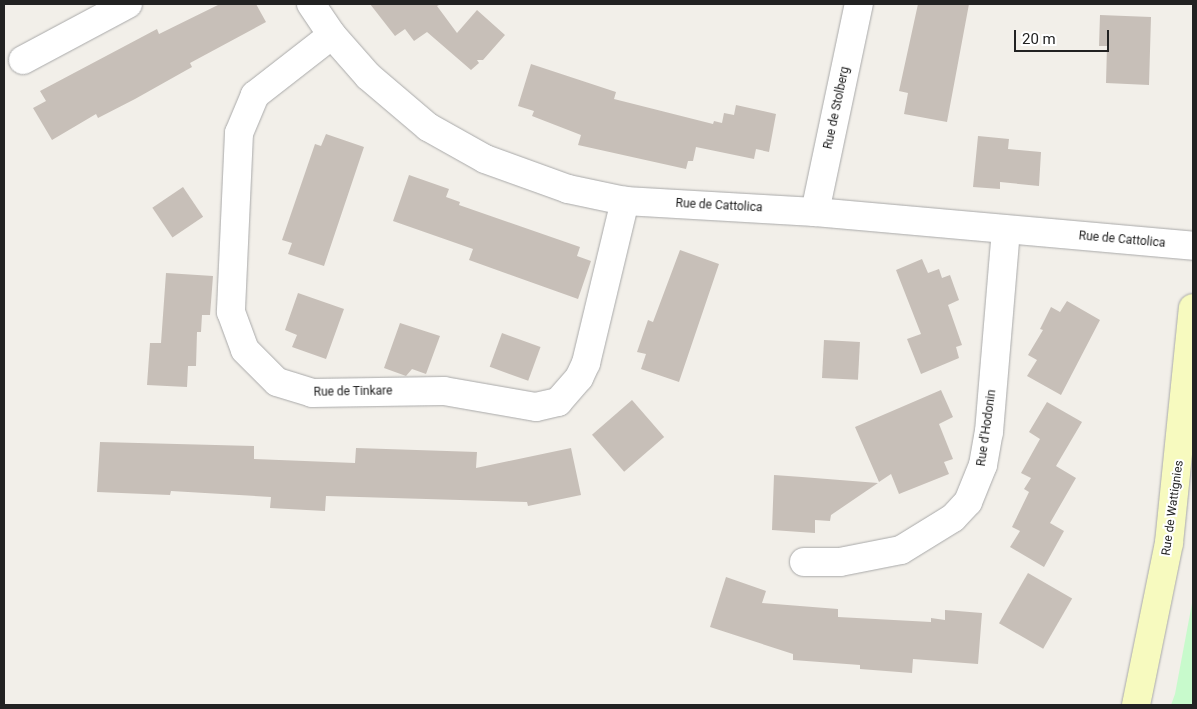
<!DOCTYPE html>
<html>
<head>
<meta charset="utf-8">
<style>
  body { margin:0 }
  #map { position:relative; width:1197px; height:709px; overflow:hidden; background:#f2efe9; font-family:Roboto,sans-serif }
  div>[style] { position:absolute }
  .park>* { inset:0; background:#c8facc }
  .building>* { inset:0; background:#c7bfb8; transform-origin:0 0 }
  .roads { filter:drop-shadow(0 0 1px #a9a9a9) drop-shadow(0 0 1px #a9a9a9) }
  .street>* { height:28px; margin:-14px; padding:0 14px; transform-origin:14px; border-radius:14px; background:#fff }
  .secondary>* { height:28px; margin:-14px; padding:0 14px; transform-origin:14px; border-radius:14px; background:#f7fabf }
  span { translate:-50% -50%; white-space:nowrap; text-align:center; line-height:1.15; -webkit-text-stroke:4px #fff; paint-order:stroke }
  .street-label { font-size:12px; color:#222 }
  .frame { position:absolute; inset:0; border:5px solid #222; pointer-events:none }
  .scale { position:absolute; left:1014px; top:30px; width:95px; height:22px; box-sizing:border-box; border:2px solid #222; border-top:0; padding-left:6px; font-size:15px; line-height:18px; white-space:nowrap; color:#222; -webkit-text-stroke:4px #fff; paint-order:stroke }
</style>
</head>
<body>
<div id="map">
  <div class="park">
    <div style="clip-path:polygon(1193px 598px,1193px 705px,1171px 705px,1175px 694px)"></div>
  </div>
  <div class="building">
    <div style="clip-path:polygon(220px 4px,256px 4px,266px 22px,190px 63px,192px 67px,135px 99px,98px 118px,96px 114px,52px 140px,33px 108px,46px 101px,40px 91px,157px 29px,159px 34px)"></div>
    <div style="clip-path:polygon(370px 4px,441px 4px,437px 6px,457px 33px,477px 10px,505px 35px,483px 60px,477px 60px,479px 63px,471px 70px,427px 32px,414px 41px,405px 29px,395px 36px)"></div>
    <div style="clip-path:polygon(918px 4px,969px 4px,947px 122px,904px 114px,908px 93px,899px 91px)"></div>
    <div style="clip-path:polygon(1100px 15px,1151px 17px,1149px 85px,1106px 83px,1107px 46px,1099px 46px)"></div>
    <div style="clip-path:polygon(531px 64px,616px 92px,614px 99px,713px 124px,714px 121px,722px 123px,724px 113px,734px 115px,736px 105px,776px 114px,769px 152px,756px 149px,754px 159px,696px 147px,693px 161px,688px 161px,686px 169px,578px 145px,581px 135px,532px 116px,534px 111px,518px 106px)"></div>
    <div style="clip-path:polygon(326px 134px,364px 147px,324px 266px,288px 254px,292px 243px,282px 240px,315px 144px,321px 146px)"></div>
    <div style="clip-path:polygon(978px 136px,1009px 139px,1008px 149px,1041px 152px,1039px 186px,1000px 182px,1000px 189px,973px 187px)"></div>
    <div style="clip-path:polygon(409px 175px,449px 189px,446px 197px,460px 202px,459px 205px,580px 247px,577px 256px,591px 261px,578px 299px,469px 260px,473px 249px,393px 221px)"></div>
    <div style="left:183px;top:187px;width:36px;height:37px;rotate:56deg"></div>
    <div style="clip-path:polygon(680px 250px,719px 264px,679px 382px,641px 369px,646px 354px,637px 352px,648px 320px,653px 322px)"></div>
    <div style="clip-path:polygon(922px 259px,928px 273px,939px 269px,942px 278px,950px 275px,959px 300px,948px 305px,962px 345px,956px 347px,959px 358px,921px 374px,907px 339px,921px 334px,896px 270px)"></div>
    <div style="clip-path:polygon(166px 273px,213px 276px,210px 315px,202px 315px,201px 332px,197px 332px,196px 366px,188px 366px,187px 387px,147px 385px,150px 343px,161px 343px)"></div>
    <div style="clip-path:polygon(298px 293px,344px 309px,326px 359px,292px 347px,297px 335px,285px 330px)"></div>
    <div style="clip-path:polygon(1067px 301px,1100px 320px,1061px 395px,1027px 376px,1037px 360px,1028px 355px,1043px 330px,1040px 329px,1051px 307px,1060px 312px)"></div>
    <div style="clip-path:polygon(400px 323px,440px 336px,426px 374px,412px 369px,406px 376px,384px 368px)"></div>
    <div style="left:502px;top:333px;width:41px;height:36px;rotate:20deg"></div>
    <div style="left:824px;top:340px;width:36px;height:38px;rotate:3deg"></div>
    <div style="clip-path:polygon(941px 390px,953px 417px,939px 424px,953px 459px,944px 462px,949px 474px,899px 494px,891px 474px,879px 482px,855px 427px)"></div>
    <div style="left:632px;top:400px;width:49px;height:53px;rotate:49deg"></div>
    <div style="clip-path:polygon(1047px 402px,1082px 422px,1056px 466px,1076px 478px,1050px 523px,1064px 531px,1044px 567px,1010px 547px,1020px 531px,1012px 527px,1029px 492px,1024px 489px,1031px 478px,1021px 473px,1040px 439px,1029px 432px)"></div>
    <div style="clip-path:polygon(100px 442px,254px 446px,254px 459px,355px 463px,356px 448px,477px 452px,476px 468px,571px 448px,581px 495px,528px 506px,527px 502px,326px 496px,325px 511px,270px 508px,271px 497px,171px 491px,170px 495px,97px 492px)"></div>
    <div style="clip-path:polygon(774px 475px,802px 477px,878px 483px,831px 515px,830px 521px,815px 520px,815px 533px,772px 530px)"></div>
    <div style="left:1028px;top:573px;width:51px;height:58px;rotate:30deg"></div>
    <div style="clip-path:polygon(726px 577px,766px 591px,762px 603px,838px 609px,838px 617px,931px 622px,931px 618px,945px 620px,945px 610px,982px 613px,978px 664px,913px 659px,912px 673px,860px 669px,860px 665px,793px 660px,793px 654px,710px 627px)"></div>
  </div>
  <div class="roads">
    <div class="street">
      <div style="left:311px;top:4px;width:37px;rotate:56deg"></div>
      <div style="left:332px;top:35px;width:55px;rotate:48.7deg"></div>
      <div style="left:368px;top:76px;width:79px;rotate:40.4deg"></div>
      <div style="left:428px;top:127px;width:65px;rotate:29.3deg"></div>
      <div style="left:485px;top:159px;width:88px;rotate:19.9deg"></div>
      <div style="left:568px;top:189px;width:58px;rotate:11.9deg"></div>
      <div style="left:625px;top:201px;width:190px;rotate:3.3deg"></div>
      <div style="left:815px;top:212px;width:380px;rotate:5.1deg"></div>
      <div style="left:332px;top:35px;width:98px;rotate:142.1deg"></div>
      <div style="left:255px;top:95px;width:41px;rotate:112.8deg"></div>
      <div style="left:239px;top:133px;width:179px;rotate:92.6deg"></div>
      <div style="left:231px;top:312px;width:40px;rotate:69.8deg"></div>
      <div style="left:245px;top:350px;width:45px;rotate:45deg"></div>
      <div style="left:277px;top:382px;width:37px;rotate:17deg"></div>
      <div style="left:312px;top:393px;width:132px;rotate:-0.9deg"></div>
      <div style="left:444px;top:391px;width:93px;rotate:9.9deg"></div>
      <div style="left:536px;top:407px;width:23px;rotate:-13deg"></div>
      <div style="left:558px;top:402px;width:32px;rotate:-49deg"></div>
      <div style="left:579px;top:378px;width:17px;rotate:-65deg"></div>
      <div style="left:586px;top:363px;width:167px;rotate:-76.5deg"></div>
      <div style="left:23px;top:60px;width:119px;rotate:-28.1deg"></div>
      <div style="left:815px;top:212px;width:213px;rotate:-78.1deg"></div>
      <div style="left:804px;top:562px;width:36px"></div>
      <div style="left:840px;top:562px;width:62px;rotate:-11.1deg"></div>
      <div style="left:901px;top:550px;width:61px;rotate:-31.6deg"></div>
      <div style="left:953px;top:518px;width:22px;rotate:-47deg"></div>
      <div style="left:968px;top:502px;width:40px;rotate:-68deg"></div>
      <div style="left:983px;top:465px;width:34px;rotate:-80deg"></div>
      <div style="left:989px;top:432px;width:203px;rotate:-85.2deg"></div>
    </div>
    <div class="secondary">
      <div style="left:1136px;top:705px;width:165px;rotate:-78.5deg"></div>
      <div style="left:1169px;top:543px;width:236px;rotate:-84.2deg"></div>
    </div>
  </div>
  <div class="street-label">
    <span style="left:837px;top:108px;rotate:-78deg">Rue de Stolberg</span>
    <span style="left:719px;top:206px;rotate:3deg">Rue de Cattolica</span>
    <span style="left:1122px;top:240px;rotate:5deg">Rue de Cattolica</span>
    <span style="left:353px;top:392px;rotate:-1deg">Rue de Tinkare</span>
    <span style="left:987px;top:428px;rotate:-82deg">Rue d'Hodonin</span>
    <span style="left:1173px;top:508px;rotate:-82deg">Rue de Wattignies</span>
  </div>
  <div class="frame"></div>
  <div class="scale">20 m</div>
</div>
</body>
</html>
